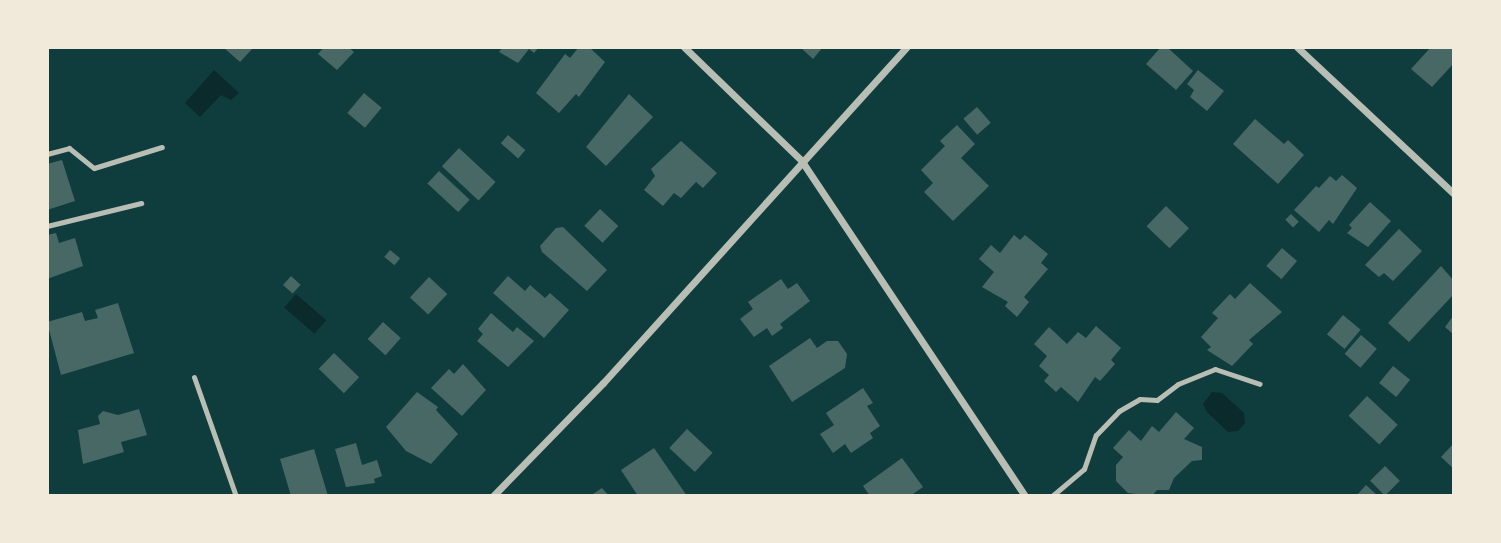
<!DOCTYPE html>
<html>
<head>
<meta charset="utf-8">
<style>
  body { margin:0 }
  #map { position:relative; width:1501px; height:543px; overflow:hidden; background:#0f3d3e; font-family:Mulish,sans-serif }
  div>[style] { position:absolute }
  .water>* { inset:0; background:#0a2a2b; transform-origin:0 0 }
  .building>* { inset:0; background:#486865; transform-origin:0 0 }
  .service>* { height:5px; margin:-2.5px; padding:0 2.5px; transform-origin:2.5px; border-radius:2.5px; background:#b8beb3 }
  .minor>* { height:7px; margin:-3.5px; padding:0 3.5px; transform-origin:3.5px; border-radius:3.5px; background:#b8beb3 }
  span { translate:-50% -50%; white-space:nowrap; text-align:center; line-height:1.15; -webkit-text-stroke:6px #f1e9da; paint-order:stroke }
  .frame { position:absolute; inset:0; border:49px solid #f1e9da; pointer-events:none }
</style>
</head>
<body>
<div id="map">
  <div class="water">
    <div style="clip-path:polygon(214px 70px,239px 93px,231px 100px,221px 95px,200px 117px,185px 103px)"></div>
    <div style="left:296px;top:294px;width:40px;height:18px;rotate:41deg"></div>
    <div style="clip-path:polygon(1212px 392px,1222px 393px,1244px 413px,1245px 423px,1238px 431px,1228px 432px,1207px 412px,1203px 404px)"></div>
  </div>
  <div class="building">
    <div style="clip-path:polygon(223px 47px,254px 47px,240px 62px)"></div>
    <div style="clip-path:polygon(324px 47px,348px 47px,354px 52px,337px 70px,318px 54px)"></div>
    <div style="clip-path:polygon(503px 47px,539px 47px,534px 53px,529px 49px,518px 63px,499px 52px)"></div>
    <div style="clip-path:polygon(579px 47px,589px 47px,605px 62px,579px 97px,576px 94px,559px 113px,536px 93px,565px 54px,570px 58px)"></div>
    <div style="clip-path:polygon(800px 47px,823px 47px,813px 59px)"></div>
    <div style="clip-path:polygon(1161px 47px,1167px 47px,1193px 71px,1176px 90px,1146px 64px)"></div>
    <div style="clip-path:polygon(1431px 47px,1454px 47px,1454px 63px,1432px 87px,1411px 69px)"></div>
    <div style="clip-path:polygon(1198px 70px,1224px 91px,1207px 111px,1190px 97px,1194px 90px,1187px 84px)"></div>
    <div style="left:364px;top:93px;width:23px;height:26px;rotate:40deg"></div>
    <div style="clip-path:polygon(629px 94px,653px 117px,606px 166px,586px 147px)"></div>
    <div style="left:977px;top:107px;width:21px;height:18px;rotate:49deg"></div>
    <div style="clip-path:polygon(1255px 119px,1284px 144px,1288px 140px,1304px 155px,1278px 184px,1233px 144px)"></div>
    <div style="clip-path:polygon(957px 125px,975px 144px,961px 158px,989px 186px,953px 221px,924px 192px,933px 183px,921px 170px,945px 146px,940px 141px)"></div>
    <div style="left:508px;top:135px;width:23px;height:11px;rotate:41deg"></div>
    <div style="clip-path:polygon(681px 141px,717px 173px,703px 188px,696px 182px,681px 198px,674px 193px,663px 206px,644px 190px,655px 176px,651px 169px)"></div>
    <div style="left:459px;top:148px;width:50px;height:25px;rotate:43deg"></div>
    <div style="clip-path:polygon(62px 160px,75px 201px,47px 210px,47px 164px)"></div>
    <div style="left:439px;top:171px;width:42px;height:17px;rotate:43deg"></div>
    <div style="clip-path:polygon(1342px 175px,1357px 188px,1333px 224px,1329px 220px,1319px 232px,1294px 210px,1316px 186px,1319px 188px,1330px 176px,1336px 181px)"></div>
    <div style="clip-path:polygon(1370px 202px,1391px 221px,1368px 247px,1347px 233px,1352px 228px,1349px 225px)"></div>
    <div style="left:1166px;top:206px;width:32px;height:28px;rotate:44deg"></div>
    <div style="left:600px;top:209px;width:25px;height:23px;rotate:43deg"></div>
    <div style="left:1291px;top:214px;width:11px;height:8px;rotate:45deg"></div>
    <div style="clip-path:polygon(563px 227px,607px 270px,587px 291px,542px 252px,540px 246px,556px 228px)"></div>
    <div style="clip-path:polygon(1399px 229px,1422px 251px,1393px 281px,1384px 273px,1379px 277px,1365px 265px)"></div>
    <div style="clip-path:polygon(56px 233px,59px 243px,75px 238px,83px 266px,47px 279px,47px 235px)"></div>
    <div style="clip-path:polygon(1014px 235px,1020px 240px,1025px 235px,1048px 254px,1041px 263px,1048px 269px,1024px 297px,1029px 302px,1017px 317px,1005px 306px,1008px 302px,982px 287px,994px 272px,979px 259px,991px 245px,1000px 253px)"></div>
    <div style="left:1282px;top:248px;width:20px;height:24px;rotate:41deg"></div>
    <div style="left:390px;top:250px;width:13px;height:9px;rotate:39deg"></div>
    <div style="clip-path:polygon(1441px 266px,1454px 281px,1454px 294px,1409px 342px,1388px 323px)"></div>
    <div style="left:291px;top:276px;width:13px;height:12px;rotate:42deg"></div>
    <div style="clip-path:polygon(508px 276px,525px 291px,530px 285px,545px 298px,550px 293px,569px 310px,544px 338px,493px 293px)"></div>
    <div style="left:429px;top:277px;width:25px;height:28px;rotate:43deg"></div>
    <div style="clip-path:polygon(781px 279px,788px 289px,797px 283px,810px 301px,780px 324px,783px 328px,772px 336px,767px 328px,754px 337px,740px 319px,753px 309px,748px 302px)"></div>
    <div style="clip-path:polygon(1250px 283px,1282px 312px,1249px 340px,1253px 344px,1232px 366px,1207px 350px,1211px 347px,1201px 337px,1218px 318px,1212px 313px,1230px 294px,1235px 299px)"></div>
    <div style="clip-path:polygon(118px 303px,134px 353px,61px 375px,47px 322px,82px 312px,85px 321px,98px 318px,95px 310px)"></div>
    <div style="clip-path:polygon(491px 313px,513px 332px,517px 327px,534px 341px,508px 367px,477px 341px,483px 334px,478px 329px)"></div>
    <div style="left:1343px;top:315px;width:23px;height:25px;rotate:40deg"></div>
    <div style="clip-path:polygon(1454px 315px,1454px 335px,1445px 327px)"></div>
    <div style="left:383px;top:322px;width:24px;height:23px;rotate:42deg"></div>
    <div style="clip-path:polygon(1096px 326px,1121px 348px,1111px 360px,1115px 364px,1100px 381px,1095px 377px,1078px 402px,1061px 387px,1056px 392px,1044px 381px,1049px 375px,1039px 366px,1047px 356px,1034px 344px,1049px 327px,1067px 344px,1078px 332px,1086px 338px)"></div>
    <div style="left:1361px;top:335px;width:21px;height:25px;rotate:41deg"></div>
    <div style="clip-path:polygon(810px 338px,817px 348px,827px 341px,838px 341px,847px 354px,845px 368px,792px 402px,769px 366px)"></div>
    <div style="left:334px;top:353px;width:35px;height:22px;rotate:44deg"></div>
    <div style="clip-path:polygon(463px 364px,486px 390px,462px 416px,431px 388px,449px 369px,454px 374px)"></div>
    <div style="left:1393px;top:366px;width:22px;height:22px;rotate:39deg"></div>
    <div style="clip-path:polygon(863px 388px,873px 403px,867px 406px,880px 426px,870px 433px,873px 438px,851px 453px,845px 444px,833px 453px,820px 434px,834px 425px,826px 413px)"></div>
    <div style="clip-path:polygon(417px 392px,438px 407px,436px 410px,458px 434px,431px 464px,406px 451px,386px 427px)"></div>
    <div style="left:1367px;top:396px;width:42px;height:27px;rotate:43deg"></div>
    <div style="clip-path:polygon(139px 409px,147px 435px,121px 442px,124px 452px,83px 464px,78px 430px,100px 424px,98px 416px,103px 411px,118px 415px)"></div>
    <div style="clip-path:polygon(1176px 412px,1194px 428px,1184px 439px,1202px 447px,1202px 460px,1192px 461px,1174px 478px,1169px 490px,1157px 490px,1152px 496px,1128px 493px,1116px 481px,1116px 465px,1123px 457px,1113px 448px,1129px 430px,1141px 441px,1152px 426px,1159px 432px)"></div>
    <div style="left:687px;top:429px;width:35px;height:26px;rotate:43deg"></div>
    <div style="clip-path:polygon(356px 443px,362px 465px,377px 460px,382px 476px,374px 479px,375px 483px,346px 487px,335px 449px)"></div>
    <div style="clip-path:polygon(1454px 443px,1454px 469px,1441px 457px)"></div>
    <div style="clip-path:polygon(654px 448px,687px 496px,638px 496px,621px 470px)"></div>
    <div style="clip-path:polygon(314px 449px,328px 496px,291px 496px,280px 459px)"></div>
    <div style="clip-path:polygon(902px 458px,923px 487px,910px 496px,870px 496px,863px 486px)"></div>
    <div style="left:1385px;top:466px;width:21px;height:21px;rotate:45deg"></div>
    <div style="clip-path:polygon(1366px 485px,1378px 496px,1356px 496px)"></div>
    <div style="clip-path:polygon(602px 488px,609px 496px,590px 496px)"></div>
  </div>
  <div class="service">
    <div style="left:47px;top:154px;width:23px;rotate:-15deg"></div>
    <div style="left:69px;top:148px;width:32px;rotate:39deg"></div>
    <div style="left:94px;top:168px;width:71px;rotate:-17.2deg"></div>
    <div style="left:47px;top:226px;width:97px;rotate:-13.7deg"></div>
    <div style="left:194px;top:377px;width:126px;rotate:70.6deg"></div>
    <div style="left:1052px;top:496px;width:42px;rotate:-40.2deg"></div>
    <div style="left:1084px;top:469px;width:36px;rotate:-71deg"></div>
    <div style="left:1096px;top:435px;width:33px;rotate:-46deg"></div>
    <div style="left:1119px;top:411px;width:24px;rotate:-30deg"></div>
    <div style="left:1140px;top:399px;width:17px;rotate:3deg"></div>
    <div style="left:1157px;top:400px;width:26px;rotate:-37deg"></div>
    <div style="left:1178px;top:384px;width:40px;rotate:-22deg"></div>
    <div style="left:1215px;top:369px;width:47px;rotate:18.4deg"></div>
  </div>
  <div class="minor">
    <div style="left:684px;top:47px;width:163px;rotate:44deg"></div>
    <div style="left:801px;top:160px;width:404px;rotate:56.3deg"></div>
    <div style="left:1297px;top:47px;width:215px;rotate:43.1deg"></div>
    <div style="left:493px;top:496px;width:158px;rotate:-45.8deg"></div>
    <div style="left:603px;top:383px;width:453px;rotate:-47.9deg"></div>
  </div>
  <div class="frame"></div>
</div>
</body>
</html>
